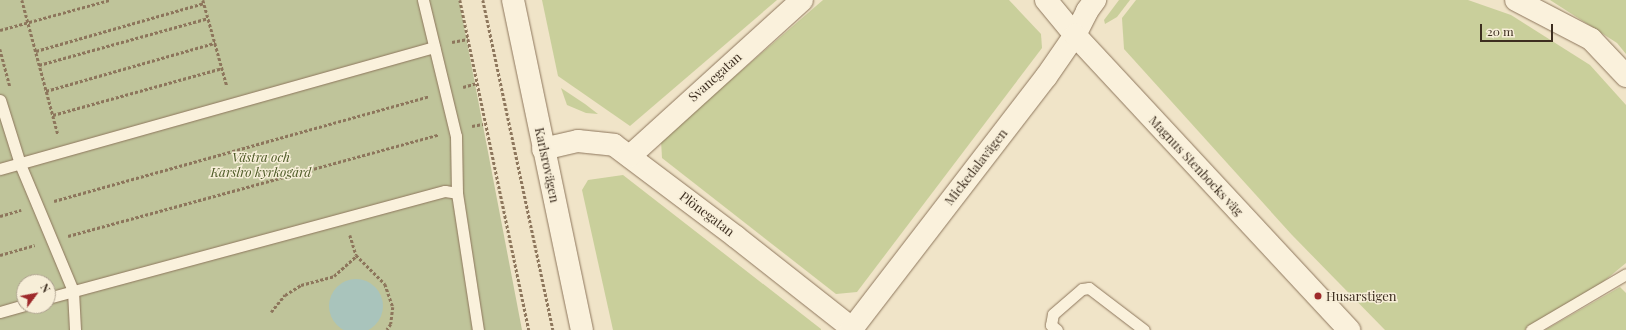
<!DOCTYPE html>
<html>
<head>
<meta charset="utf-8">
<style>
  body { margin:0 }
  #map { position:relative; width:1626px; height:330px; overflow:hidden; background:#f0e4c8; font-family:"Playfair Display",serif }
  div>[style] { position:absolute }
  .green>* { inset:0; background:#c9cf9b }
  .cemetery>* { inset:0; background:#bfc49a }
  .water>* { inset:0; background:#a9c4bc }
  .round { border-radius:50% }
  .path>* { height:2.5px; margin-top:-1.25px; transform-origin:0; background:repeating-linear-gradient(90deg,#8d765c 0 3px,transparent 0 5px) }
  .roads { filter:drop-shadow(0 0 1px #8d765c) drop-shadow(0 0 1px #8d765c) }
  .service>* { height:11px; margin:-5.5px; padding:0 5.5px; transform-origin:5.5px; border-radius:5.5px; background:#faf1dc }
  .minor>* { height:22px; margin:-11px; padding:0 11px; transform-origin:11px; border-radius:11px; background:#faf1dc }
  .tertiary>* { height:22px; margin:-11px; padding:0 11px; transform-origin:11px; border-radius:11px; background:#faf1dc }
  .dots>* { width:11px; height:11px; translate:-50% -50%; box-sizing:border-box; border:2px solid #f7eed8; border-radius:50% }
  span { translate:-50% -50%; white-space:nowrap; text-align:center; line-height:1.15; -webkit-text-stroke:3px #f7eed8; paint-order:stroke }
  .street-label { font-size:13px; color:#3d2e20 }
  .park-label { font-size:13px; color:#4d5a26; font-style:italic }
  .poi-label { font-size:13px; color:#3d2e20 }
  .left { translate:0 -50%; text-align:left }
  .north { position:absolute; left:16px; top:274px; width:40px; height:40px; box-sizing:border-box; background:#f7eed8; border:1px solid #ada18e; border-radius:50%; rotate:58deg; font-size:11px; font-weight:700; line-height:16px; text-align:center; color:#3d2e20 }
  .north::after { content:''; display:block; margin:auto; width:14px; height:18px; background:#9e2a2b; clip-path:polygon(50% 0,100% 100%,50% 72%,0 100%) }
  .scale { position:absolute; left:1480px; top:24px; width:73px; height:18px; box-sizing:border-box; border:2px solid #3d2e20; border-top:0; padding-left:5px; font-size:12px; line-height:14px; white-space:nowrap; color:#3d2e20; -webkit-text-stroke:3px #f7eed8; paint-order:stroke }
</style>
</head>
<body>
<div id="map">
  <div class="green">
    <div style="clip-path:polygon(542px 0,777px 0,630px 126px,558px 76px)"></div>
    <div style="clip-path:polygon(823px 0,1009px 0,1041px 34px,1042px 48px,857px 292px,836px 294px,662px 158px,661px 140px)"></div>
    <div style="clip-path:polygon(1119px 0,1130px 0,1117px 17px,1105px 24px,1104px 20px)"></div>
    <div style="clip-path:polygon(1136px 0,1468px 0,1511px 15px,1590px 65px,1626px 105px,1626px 263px,1592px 291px,1525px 330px,1385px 330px,1292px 235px,1124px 49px,1122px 18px)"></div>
    <div style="clip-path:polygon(1550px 0,1626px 0,1626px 54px,1617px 43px)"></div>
    <div style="clip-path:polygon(561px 88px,585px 104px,598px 114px,586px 113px,567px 105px)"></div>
    <div style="clip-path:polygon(623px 175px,821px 329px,821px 330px,613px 330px,582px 190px,588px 180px)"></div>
    <div style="clip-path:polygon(1620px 287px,1626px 293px,1626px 330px,1545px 330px)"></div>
  </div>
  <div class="cemetery">
    <div style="clip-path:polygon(evenodd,0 0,459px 0,522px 330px,0 330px,0 0,24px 282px,48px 282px,48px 306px,24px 306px,24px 282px)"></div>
  </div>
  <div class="water">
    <div class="round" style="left:329px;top:279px;width:54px;height:54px"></div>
  </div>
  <div class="path">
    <div style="left:22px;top:0;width:139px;rotate:75deg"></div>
    <div style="left:203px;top:0;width:89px;rotate:74.4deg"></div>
    <div style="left:460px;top:0;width:337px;rotate:78.2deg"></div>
    <div style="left:483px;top:0;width:337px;rotate:78deg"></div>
    <div style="left:0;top:30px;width:114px;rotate:-15.3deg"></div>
    <div style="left:452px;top:42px;width:16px;rotate:-11deg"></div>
    <div style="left:0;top:49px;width:38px;rotate:75deg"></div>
    <div style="left:36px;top:51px;width:175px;rotate:-15.9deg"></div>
    <div style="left:39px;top:65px;width:175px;rotate:-15.5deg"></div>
    <div style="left:463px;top:87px;width:15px;rotate:-16deg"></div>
    <div style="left:46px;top:91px;width:176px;rotate:-15.9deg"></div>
    <div style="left:53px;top:115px;width:175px;rotate:-15.5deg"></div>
    <div style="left:472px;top:126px;width:11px;rotate:-10deg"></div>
    <div style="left:54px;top:201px;width:389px;rotate:-15.6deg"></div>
    <div style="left:0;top:216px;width:22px;rotate:-16deg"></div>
    <div style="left:350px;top:235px;width:21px;rotate:73deg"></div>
    <div style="left:356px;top:255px;width:41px;rotate:45deg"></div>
    <div style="left:385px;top:284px;width:24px;rotate:71deg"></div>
    <div style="left:393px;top:307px;width:17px;rotate:97deg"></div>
    <div style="left:391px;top:324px;width:7px;rotate:124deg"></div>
    <div style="left:68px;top:236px;width:384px;rotate:-15.3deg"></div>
    <div style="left:0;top:255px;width:36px;rotate:-16deg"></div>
    <div style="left:271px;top:312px;width:22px;rotate:-51deg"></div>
    <div style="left:285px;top:295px;width:19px;rotate:-32deg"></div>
    <div style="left:301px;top:285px;width:34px;rotate:-15deg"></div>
    <div style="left:334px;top:276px;width:30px;rotate:-42deg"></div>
  </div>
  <div class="roads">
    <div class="service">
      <div style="left:423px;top:0;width:140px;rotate:76.4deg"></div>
      <div style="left:456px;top:136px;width:57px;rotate:89deg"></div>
      <div style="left:0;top:100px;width:67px;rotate:72.6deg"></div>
      <div style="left:20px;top:164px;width:138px;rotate:67.3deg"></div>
      <div style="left:73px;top:291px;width:39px;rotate:87deg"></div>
      <div style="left:0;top:169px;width:451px;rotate:-15.7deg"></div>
      <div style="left:48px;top:298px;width:411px;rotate:-15.1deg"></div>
      <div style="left:445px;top:191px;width:12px;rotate:9deg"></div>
      <div style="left:457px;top:193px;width:139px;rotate:81.3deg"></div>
      <div style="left:0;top:312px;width:25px;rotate:-16deg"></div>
      <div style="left:1057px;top:330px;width:8px;rotate:-140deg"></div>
      <div style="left:1051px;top:325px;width:11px;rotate:-80deg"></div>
      <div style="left:1053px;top:314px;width:38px;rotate:-41deg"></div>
      <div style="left:1082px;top:289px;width:7px;rotate:-8deg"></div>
      <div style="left:1089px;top:288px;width:69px;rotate:37.4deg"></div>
      <div style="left:1531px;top:330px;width:110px;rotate:-30.5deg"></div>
    </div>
    <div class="minor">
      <div style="left:1516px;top:0;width:85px;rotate:27.5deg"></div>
      <div style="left:1591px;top:39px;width:51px;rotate:46.6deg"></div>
      <div style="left:543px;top:149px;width:36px;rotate:-13deg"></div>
      <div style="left:578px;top:141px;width:36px;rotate:6deg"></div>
      <div style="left:614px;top:145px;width:153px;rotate:37deg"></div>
      <div style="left:736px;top:237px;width:150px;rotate:38.2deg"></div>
      <div style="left:630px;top:156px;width:232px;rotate:-42.2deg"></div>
      <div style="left:851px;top:330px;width:319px;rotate:-52.4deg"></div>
      <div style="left:1046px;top:77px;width:51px;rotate:-55.4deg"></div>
      <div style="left:1075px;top:35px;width:27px;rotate:-63deg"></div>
      <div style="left:1087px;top:11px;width:14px;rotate:-54deg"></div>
    </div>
    <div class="tertiary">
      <div style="left:513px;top:0;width:337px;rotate:78.2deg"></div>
      <div style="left:1046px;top:0;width:45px;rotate:50.4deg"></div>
      <div style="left:1075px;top:35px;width:403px;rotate:47.1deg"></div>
    </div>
  </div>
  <div class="dots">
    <div style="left:1318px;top:296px;background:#9e2a2b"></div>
  </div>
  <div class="street-label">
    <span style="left:715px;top:77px;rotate:-42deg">Svanegatan</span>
    <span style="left:547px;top:165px;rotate:78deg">Karlsrovägen</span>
    <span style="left:1196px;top:166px;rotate:47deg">Magnus Stenbocks väg</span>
    <span style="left:976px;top:167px;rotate:-52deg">Mickedalavägen</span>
    <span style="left:707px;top:214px;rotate:37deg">Plönegatan</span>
  </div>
  <div class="park-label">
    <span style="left:261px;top:165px">Västra och<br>Karslro kyrkogård</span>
  </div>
  <div class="poi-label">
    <span class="left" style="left:1326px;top:296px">Husarstigen</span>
  </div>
  <div class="north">N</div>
  <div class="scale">20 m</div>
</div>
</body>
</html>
